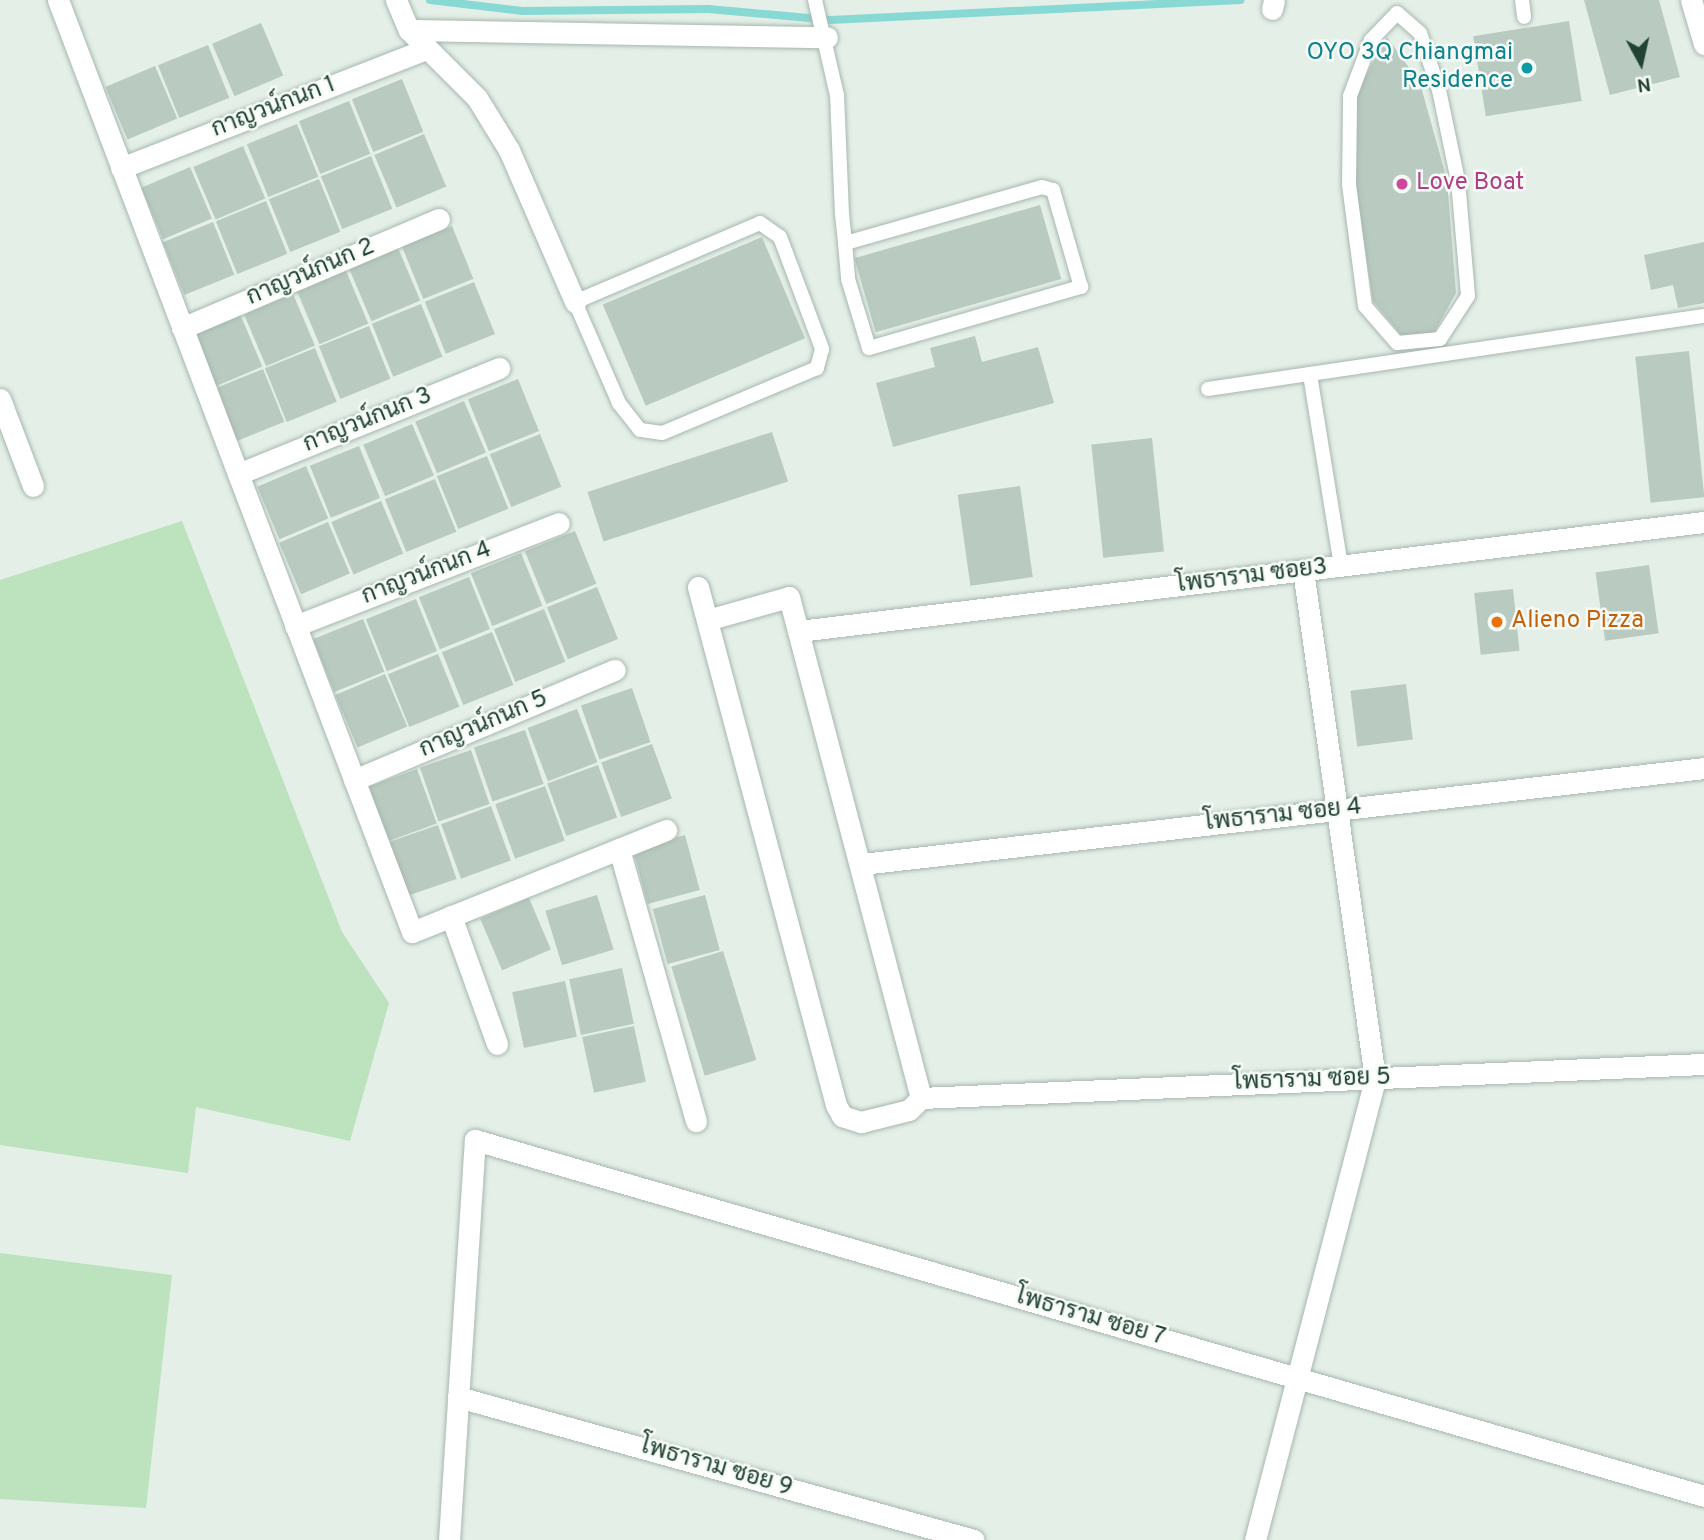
<!DOCTYPE html>
<html>
<head>
<meta charset="utf-8">
<style>
  body { margin:0 }
  #map { position:relative; width:1704px; height:1540px; overflow:hidden; background:#e4efe8; font-family:Overpass,Sarabun,sans-serif }
  div>[style] { position:absolute }
  .green>* { inset:0; background:#bce2be }
  .stream>* { height:8px; margin:-4px; padding:0 4px; transform-origin:4px; border-radius:4px; background:#88d8d3 }
  .building>* { inset:0; background:#b9cac0; transform-origin:0 0 }
  .roads { filter:drop-shadow(0 0 2px #a6b8ae) drop-shadow(0 0 2px #a6b8ae) }
  .service>* { height:14px; margin:-7px; padding:0 7px; transform-origin:7px; border-radius:7px; background:#fff }
  .minor>* { height:21px; margin:-10.5px; padding:0 10.5px; transform-origin:10.5px; border-radius:10.5px; background:#fff }
  .dots>* { width:19px; height:19px; translate:-50% -50%; box-sizing:border-box; border:4px solid #f6fbf7; border-radius:50% }
  span { translate:-50% -50%; white-space:nowrap; text-align:center; line-height:1.15; -webkit-text-stroke:5px #f6fbf7; paint-order:stroke }
  .culture-label { font-size:24px; color:#0d838f }
  .right { translate:-100% -50%; text-align:right }
  .street-label { font-size:24px; color:#224333 }
  .hotel-label { font-size:24px; color:#b23c85 }
  .left { translate:0 -50%; text-align:left }
  .food-label { font-size:24px; color:#c56008 }
  .north { position:absolute; left:1606px; top:28px; width:70px; height:70px; -webkit-text-stroke:5px #f6fbf7; paint-order:stroke; rotate:172deg; font-size:19px; font-weight:700; line-height:28px; text-align:center; color:#224333 }
  .north::after { content:''; display:block; margin:auto; width:24px; height:32px; background:#224333; clip-path:polygon(50% 0,100% 100%,50% 72%,0 100%) }
</style>
</head>
<body>
<div id="map">
  <div class="green">
    <div style="clip-path:polygon(182px 521px,342px 932px,389px 1003px,350px 1141px,196px 1107px,188px 1173px,0 1145px,0 580px)"></div>
    <div style="clip-path:polygon(0 1253px,172px 1275px,146px 1508px,0 1499px)"></div>
  </div>
  <div class="stream">
    <div style="left:430px;top:0;width:93px;rotate:6.8deg"></div>
    <div style="left:522px;top:11px;width:186px;rotate:-0.6deg"></div>
    <div style="left:708px;top:9px;width:123px;rotate:5.1deg"></div>
    <div style="left:831px;top:20px;width:410px;rotate:-2.8deg"></div>
  </div>
  <div class="building">
    <div style="clip-path:polygon(1584px 0,1659px 0,1680px 77px,1610px 95px)"></div>
    <div style="left:1569px;top:21px;width:81px;height:97px;rotate:81deg"></div>
    <div style="left:261px;top:23px;width:57px;height:53px;rotate:67deg"></div>
    <div style="clip-path:polygon(1387px 37px,1420px 83px,1447px 180px,1456px 293px,1434px 333px,1402px 336px,1373px 301px,1356px 189px,1357px 91px)"></div>
    <div style="left:208px;top:45px;width:57px;height:54px;rotate:68deg"></div>
    <div style="left:155px;top:66px;width:57px;height:54px;rotate:67deg"></div>
    <div style="left:402px;top:79px;width:57px;height:54px;rotate:68deg"></div>
    <div style="left:349px;top:101px;width:57px;height:54px;rotate:68deg"></div>
    <div style="left:297px;top:124px;width:57px;height:54px;rotate:68deg"></div>
    <div style="left:424px;top:134px;width:57px;height:54px;rotate:67deg"></div>
    <div style="left:243px;top:146px;width:57px;height:54px;rotate:67deg"></div>
    <div style="left:371px;top:156px;width:57px;height:54px;rotate:68deg"></div>
    <div style="left:190px;top:167px;width:56px;height:53px;rotate:67deg"></div>
    <div style="left:319px;top:179px;width:57px;height:54px;rotate:68deg"></div>
    <div style="left:266px;top:201px;width:57px;height:54px;rotate:68deg"></div>
    <div style="left:1040px;top:205px;width:77px;height:193px;rotate:74deg"></div>
    <div style="left:213px;top:222px;width:57px;height:54px;rotate:68deg"></div>
    <div style="left:452px;top:226px;width:57px;height:54px;rotate:68deg"></div>
    <div style="left:762px;top:237px;width:110px;height:173px;rotate:67deg"></div>
    <div style="clip-path:polygon(1704px 242px,1704px 303px,1678px 308px,1673px 285px,1651px 290px,1644px 255px)"></div>
    <div style="left:398px;top:248px;width:57px;height:53px;rotate:67deg"></div>
    <div style="left:346px;top:271px;width:57px;height:53px;rotate:67deg"></div>
    <div style="left:474px;top:282px;width:56px;height:53px;rotate:68deg"></div>
    <div style="left:293px;top:294px;width:56px;height:53px;rotate:67deg"></div>
    <div style="left:421px;top:304px;width:57px;height:53px;rotate:68deg"></div>
    <div style="left:240px;top:314px;width:57px;height:53px;rotate:67deg"></div>
    <div style="left:369px;top:326px;width:57px;height:54px;rotate:68deg"></div>
    <div style="clip-path:polygon(975px 336px,982px 362px,1038px 347px,1054px 403px,893px 447px,876px 383px,935px 367px,930px 348px)"></div>
    <div style="left:315px;top:348px;width:58px;height:54px;rotate:68deg"></div>
    <div style="left:1689px;top:351px;width:147px;height:54px;rotate:84deg"></div>
    <div style="left:263px;top:369px;width:57px;height:54px;rotate:68deg"></div>
    <div style="left:518px;top:379px;width:56px;height:54px;rotate:68deg"></div>
    <div style="left:464px;top:401px;width:56px;height:53px;rotate:67deg"></div>
    <div style="left:412px;top:424px;width:56px;height:53px;rotate:67deg"></div>
    <div style="left:772px;top:432px;width:52px;height:194px;rotate:72deg"></div>
    <div style="left:540px;top:434px;width:57px;height:54px;rotate:68deg"></div>
    <div style="left:1152px;top:438px;width:114px;height:61px;rotate:84deg"></div>
    <div style="left:359px;top:446px;width:56px;height:53px;rotate:68deg"></div>
    <div style="left:487px;top:456px;width:57px;height:54px;rotate:68deg"></div>
    <div style="left:306px;top:466px;width:57px;height:53px;rotate:67deg"></div>
    <div style="left:435px;top:479px;width:57px;height:54px;rotate:68deg"></div>
    <div style="left:1020px;top:486px;width:92px;height:63px;rotate:82deg"></div>
    <div style="left:381px;top:501px;width:57px;height:54px;rotate:67deg"></div>
    <div style="left:328px;top:522px;width:56px;height:53px;rotate:67deg"></div>
    <div style="left:575px;top:531px;width:57px;height:54px;rotate:68deg"></div>
    <div style="left:521px;top:553px;width:57px;height:54px;rotate:68deg"></div>
    <div style="left:1649px;top:565px;width:69px;height:54px;rotate:82deg"></div>
    <div style="left:469px;top:577px;width:56px;height:54px;rotate:68deg"></div>
    <div style="left:597px;top:587px;width:56px;height:54px;rotate:68deg"></div>
    <div style="left:1513px;top:589px;width:62px;height:39px;rotate:84deg"></div>
    <div style="left:416px;top:599px;width:56px;height:54px;rotate:68deg"></div>
    <div style="left:544px;top:609px;width:57px;height:54px;rotate:68deg"></div>
    <div style="left:363px;top:619px;width:57px;height:54px;rotate:68deg"></div>
    <div style="left:492px;top:632px;width:57px;height:54px;rotate:68deg"></div>
    <div style="left:438px;top:654px;width:57px;height:54px;rotate:68deg"></div>
    <div style="left:385px;top:674px;width:57px;height:54px;rotate:67deg"></div>
    <div style="left:1406px;top:684px;width:56px;height:56px;rotate:83deg"></div>
    <div style="left:632px;top:688px;width:57px;height:54px;rotate:71deg"></div>
    <div style="left:577px;top:709px;width:57px;height:53px;rotate:69deg"></div>
    <div style="left:525px;top:730px;width:57px;height:54px;rotate:71deg"></div>
    <div style="left:652px;top:744px;width:58px;height:54px;rotate:70deg"></div>
    <div style="left:471px;top:750px;width:57px;height:54px;rotate:71deg"></div>
    <div style="left:598px;top:765px;width:56px;height:54px;rotate:70deg"></div>
    <div style="left:417px;top:769px;width:58px;height:53px;rotate:70deg"></div>
    <div style="left:545px;top:786px;width:58px;height:53px;rotate:70deg"></div>
    <div style="left:491px;top:806px;width:58px;height:53px;rotate:70deg"></div>
    <div style="left:438px;top:825px;width:57px;height:54px;rotate:71deg"></div>
    <div style="left:685px;top:835px;width:57px;height:54px;rotate:75deg"></div>
    <div style="left:597px;top:895px;width:57px;height:54px;rotate:73deg"></div>
    <div style="left:705px;top:895px;width:57px;height:54px;rotate:75deg"></div>
    <div style="left:529px;top:898px;width:56px;height:53px;rotate:67deg"></div>
    <div style="left:723px;top:951px;width:114px;height:54px;rotate:73deg"></div>
    <div style="left:622px;top:968px;width:57px;height:54px;rotate:78deg"></div>
    <div style="left:565px;top:981px;width:57px;height:54px;rotate:78deg"></div>
    <div style="left:634px;top:1026px;width:57px;height:53px;rotate:78deg"></div>
  </div>
  <div class="roads">
    <div class="service">
      <div style="left:815px;top:0;width:98px;rotate:77deg"></div>
      <div style="left:837px;top:95px;width:119px;rotate:87.6deg"></div>
      <div style="left:842px;top:214px;width:29px;rotate:84deg"></div>
      <div style="left:845px;top:243px;width:36px;rotate:85deg"></div>
      <div style="left:848px;top:279px;width:72px;rotate:73.1deg"></div>
      <div style="left:869px;top:348px;width:221px;rotate:-16.1deg"></div>
      <div style="left:1081px;top:287px;width:101px;rotate:-106.1deg"></div>
      <div style="left:1053px;top:190px;width:11px;rotate:-165deg"></div>
      <div style="left:1042px;top:187px;width:205px;rotate:164.1deg"></div>
      <div style="left:1522px;top:0;width:17px;rotate:83deg"></div>
      <div style="left:1397px;top:13px;width:30px;rotate:41deg"></div>
      <div style="left:1420px;top:33px;width:60px;rotate:71.6deg"></div>
      <div style="left:1439px;top:90px;width:93px;rotate:78.2deg"></div>
      <div style="left:1458px;top:181px;width:115px;rotate:85deg"></div>
      <div style="left:1468px;top:296px;width:51px;rotate:123.1deg"></div>
      <div style="left:1440px;top:339px;width:43px;rotate:174.7deg"></div>
      <div style="left:1397px;top:343px;width:49px;rotate:-130.9deg"></div>
      <div style="left:1365px;top:306px;width:123px;rotate:-97.5deg"></div>
      <div style="left:1349px;top:184px;width:88px;rotate:-89.3deg"></div>
      <div style="left:1350px;top:96px;width:60px;rotate:-69.4deg"></div>
      <div style="left:1371px;top:40px;width:37px;rotate:-46deg"></div>
      <div style="left:760px;top:223px;width:24px;rotate:35deg"></div>
      <div style="left:780px;top:237px;width:120px;rotate:69.4deg"></div>
      <div style="left:822px;top:349px;width:20px;rotate:105deg"></div>
      <div style="left:817px;top:368px;width:168px;rotate:157.2deg"></div>
      <div style="left:662px;top:433px;width:22px;rotate:-172deg"></div>
      <div style="left:640px;top:430px;width:34px;rotate:-128deg"></div>
      <div style="left:619px;top:403px;width:110px;rotate:-113.5deg"></div>
      <div style="left:575px;top:302px;width:201px;rotate:-23.1deg"></div>
      <div style="left:1208px;top:389px;width:103px;rotate:-8.4deg"></div>
      <div style="left:1341px;top:566px;width:194px;rotate:-99.2deg"></div>
      <div style="left:1310px;top:374px;width:398px;rotate:-8.4deg"></div>
    </div>
    <div class="minor">
      <div style="left:58px;top:0;width:997px;rotate:69.2deg"></div>
      <div style="left:412px;top:932px;width:274px;rotate:-21.9deg"></div>
      <div style="left:396px;top:0;width:33px;rotate:67deg"></div>
      <div style="left:409px;top:30px;width:96px;rotate:45deg"></div>
      <div style="left:477px;top:98px;width:61px;rotate:58.4deg"></div>
      <div style="left:509px;top:150px;width:166px;rotate:66.5deg"></div>
      <div style="left:1691px;top:0;width:46px;rotate:73.5deg"></div>
      <div style="left:1272px;top:9px;width:9px;rotate:-77deg"></div>
      <div style="left:409px;top:30px;width:418px;rotate:1deg"></div>
      <div style="left:121px;top:168px;width:328px;rotate:-21.3deg"></div>
      <div style="left:182px;top:328px;width:279px;rotate:-23deg"></div>
      <div style="left:0;top:399px;width:93px;rotate:69.2deg"></div>
      <div style="left:238px;top:474px;width:282px;rotate:-22.1deg"></div>
      <div style="left:698px;top:587px;width:536px;rotate:75.08deg"></div>
      <div style="left:836px;top:1105px;width:13px;rotate:61deg"></div>
      <div style="left:842px;top:1116px;width:20px;rotate:18deg"></div>
      <div style="left:861px;top:1122px;width:49px;rotate:-14deg"></div>
      <div style="left:909px;top:1110px;width:17px;rotate:-45deg"></div>
      <div style="left:707px;top:620px;width:85px;rotate:-15.7deg"></div>
      <div style="left:789px;top:597px;width:518px;rotate:75.24deg"></div>
      <div style="left:295px;top:626px;width:283px;rotate:-21.3deg"></div>
      <div style="left:799px;top:631px;width:912px;rotate:-6.87deg"></div>
      <div style="left:354px;top:780px;width:283px;rotate:-22.9deg"></div>
      <div style="left:619px;top:849px;width:283px;rotate:74.2deg"></div>
      <div style="left:862px;top:864px;width:847px;rotate:-6.5deg"></div>
      <div style="left:451px;top:916px;width:136px;rotate:70.2deg"></div>
      <div style="left:921px;top:1098px;width:784px;rotate:-2.49deg"></div>
      <div style="left:458px;top:1397px;width:535px;rotate:15.49deg"></div>
      <div style="left:449px;top:1540px;width:401px;rotate:-86.3deg"></div>
      <div style="left:475px;top:1140px;width:1280px;rotate:16.15deg"></div>
      <div style="left:1255px;top:1540px;width:477px;rotate:-75.4deg"></div>
      <div style="left:1375px;top:1078px;width:513px;rotate:-98.07deg"></div>
    </div>
  </div>
  <div class="dots">
    <div style="left:1527px;top:68px;background:#0f9aa8"></div>
    <div style="left:1402px;top:184px;background:#d1479c"></div>
    <div style="left:1497px;top:622px;background:#e8710a"></div>
  </div>
  <div class="culture-label">
    <span class="right" style="left:1513px;top:68px">OYO 3Q Chiangmai<br>Residence</span>
  </div>
  <div class="street-label">
    <span style="left:274px;top:108px;rotate:-21deg">กาญวน์กนก 1</span>
    <span style="left:311px;top:273px;rotate:-23deg">กาญวน์กนก 2</span>
    <span style="left:368px;top:421px;rotate:-22deg">กาญวน์กนก 3</span>
    <span style="left:427px;top:574px;rotate:-21deg">กาญวน์กนก 4</span>
    <span style="left:1252px;top:577px;rotate:-7deg">โพธาราม ซอย3</span>
    <span style="left:484px;top:725px;rotate:-23deg">กาญวน์กนก 5</span>
    <span style="left:1283px;top:816px;rotate:-6deg">โพธาราม ซอย 4</span>
    <span style="left:1312px;top:1081px;rotate:-2deg">โพธาราม ซอย 5</span>
    <span style="left:1090px;top:1318px;rotate:16deg">โพธาราม ซอย 7</span>
    <span style="left:716px;top:1468px;rotate:16deg">โพธาราม ซอย 9</span>
  </div>
  <div class="hotel-label">
    <span class="left" style="left:1416px;top:184px">Love Boat</span>
  </div>
  <div class="food-label">
    <span class="left" style="left:1511px;top:622px">Alieno Pizza</span>
  </div>
  <div class="north">N</div>
</div>
</body>
</html>
